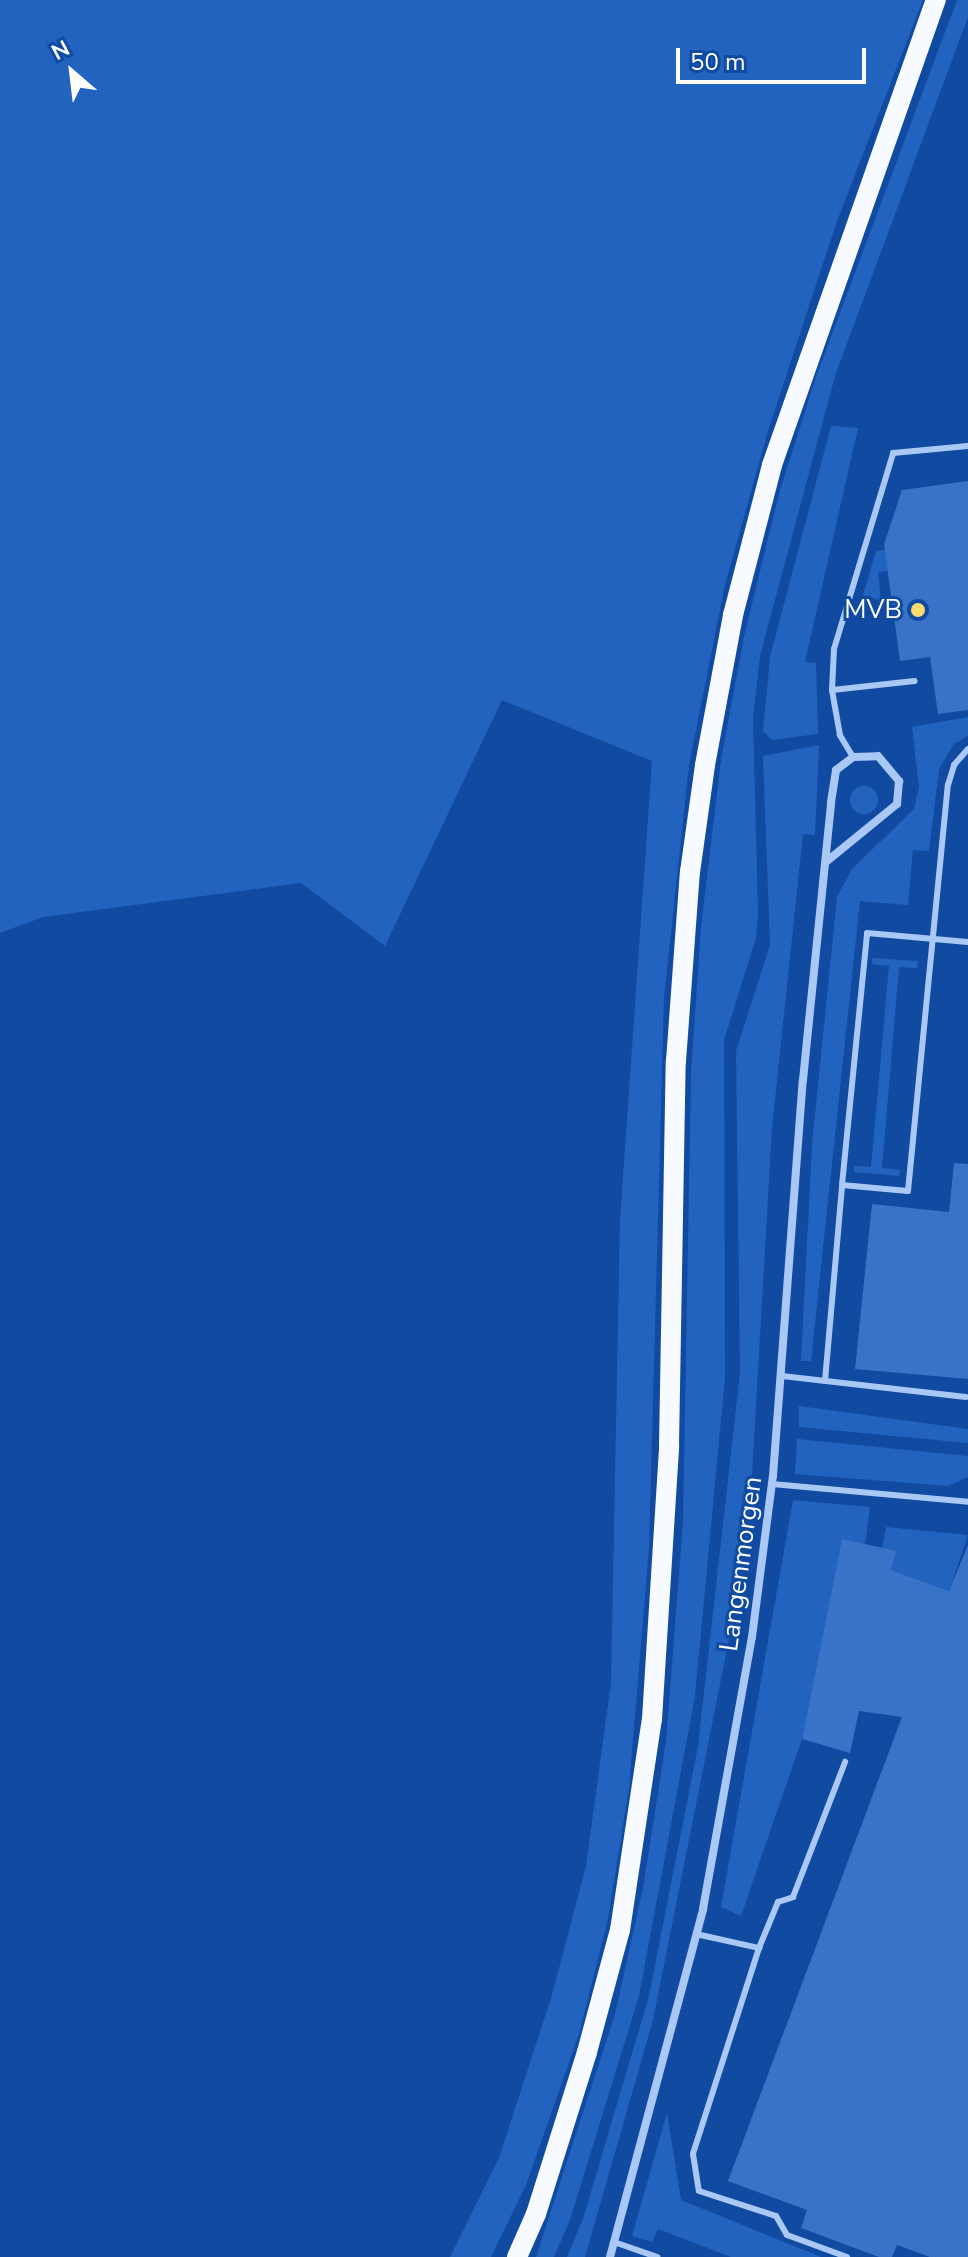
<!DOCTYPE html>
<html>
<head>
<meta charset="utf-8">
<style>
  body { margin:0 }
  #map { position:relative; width:968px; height:2257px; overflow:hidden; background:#104aa1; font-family:"Nunito Sans",sans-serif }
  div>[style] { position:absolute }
  .green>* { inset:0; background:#2363c0 }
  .round { border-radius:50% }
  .building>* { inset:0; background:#3973c8 }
  .service>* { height:6px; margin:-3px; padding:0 3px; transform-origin:3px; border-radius:3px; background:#a9c8f6 }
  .minor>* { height:8px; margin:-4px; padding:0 4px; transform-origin:4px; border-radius:4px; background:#a9c8f6 }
  .primary>* { height:20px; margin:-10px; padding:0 10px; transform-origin:10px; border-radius:10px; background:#f7faff }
  .dots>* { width:22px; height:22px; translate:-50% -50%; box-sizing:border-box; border:4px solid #104aa1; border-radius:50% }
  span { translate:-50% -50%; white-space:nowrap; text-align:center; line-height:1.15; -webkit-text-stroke:6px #104aa1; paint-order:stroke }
  .poi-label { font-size:26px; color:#fff }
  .right { translate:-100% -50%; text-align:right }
  .street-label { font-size:26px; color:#fff }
  .north { position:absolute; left:32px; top:32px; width:80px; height:80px; -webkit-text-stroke:6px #104aa1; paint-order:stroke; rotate:332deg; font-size:22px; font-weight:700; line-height:32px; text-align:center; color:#fff }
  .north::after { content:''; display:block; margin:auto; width:28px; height:36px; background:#fff; clip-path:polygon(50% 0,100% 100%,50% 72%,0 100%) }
  .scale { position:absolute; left:676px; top:48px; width:190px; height:36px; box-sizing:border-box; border:4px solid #fff; border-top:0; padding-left:10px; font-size:24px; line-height:28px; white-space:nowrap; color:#fff; -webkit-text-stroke:6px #104aa1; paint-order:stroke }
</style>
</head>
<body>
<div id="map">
  <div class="green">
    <div style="clip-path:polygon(0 0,923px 0,837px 221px,768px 431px,725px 585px,689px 765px,664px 998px,649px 1548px,629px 1788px,608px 1919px,579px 2034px,526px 2185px,491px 2257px,450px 2257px,499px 2158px,552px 1995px,586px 1866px,611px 1682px,620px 1220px,652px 761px,502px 700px,385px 946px,301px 883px,43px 917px,0 933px)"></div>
    <div style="clip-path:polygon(957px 0,968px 0,968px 17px,835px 376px,760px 656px,753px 718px,758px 913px,756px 938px,724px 1040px,725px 1377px,695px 1696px,639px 1996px,570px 2220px,554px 2257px,536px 2257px,615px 2014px,643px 1888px,666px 1741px,683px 1522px,691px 1073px,701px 927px,721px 760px,744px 636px,780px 490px,816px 377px)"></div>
    <div style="clip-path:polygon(831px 426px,858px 428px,805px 662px,816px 663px,818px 734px,772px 740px,763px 731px,770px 657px)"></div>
    <div style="clip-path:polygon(917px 546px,920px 567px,878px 572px,881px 601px,863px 595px,876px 551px)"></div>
    <div style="clip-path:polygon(968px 717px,968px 736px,954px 744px,939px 769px,929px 851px,913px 850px,908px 905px,860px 901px,811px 1361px,801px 1361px,812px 1145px,837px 897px,852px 869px,914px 809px,919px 787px,912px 727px)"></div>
    <div style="clip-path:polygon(819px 745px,815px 835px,803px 834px,772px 1128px,748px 1544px,653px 2020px,585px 2257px,567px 2257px,583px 2219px,649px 1996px,698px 1746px,740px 1373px,736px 1051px,770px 945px,763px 756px)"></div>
    <div class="round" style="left:850px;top:786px;width:28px;height:28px"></div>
    <div style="clip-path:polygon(872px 958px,918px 961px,917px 968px,899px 967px,882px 1168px,900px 1170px,899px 1176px,854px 1172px,854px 1166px,871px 1167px,889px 966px,872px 964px)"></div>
    <div style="clip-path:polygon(799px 1406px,968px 1429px,968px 1443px,799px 1427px)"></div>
    <div style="clip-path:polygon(797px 1439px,968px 1456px,968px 1477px,948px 1486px,795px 1474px)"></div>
    <div style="clip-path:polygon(793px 1500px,870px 1507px,865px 1544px,842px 1540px,802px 1739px,741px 1916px,721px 1907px)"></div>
    <div style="clip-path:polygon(886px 1527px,968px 1535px,949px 1591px,891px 1570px,897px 1552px,882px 1548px)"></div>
    <div style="clip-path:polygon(667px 2113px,681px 2200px,821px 2257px,731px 2257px,658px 2229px,652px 2242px,632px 2236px)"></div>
  </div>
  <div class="building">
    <div style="clip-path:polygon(968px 481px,968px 710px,938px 714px,930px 657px,900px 661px,884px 544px,902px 490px)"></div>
    <div style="clip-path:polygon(954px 1163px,968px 1164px,968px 1379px,855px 1369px,872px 1204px,949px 1212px)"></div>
    <div style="clip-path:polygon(842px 1539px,897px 1551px,891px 1570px,949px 1591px,968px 1545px,968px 2257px,930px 2257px,897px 2245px,892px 2257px,879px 2257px,801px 2228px,807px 2210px,728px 2181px,902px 1717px,859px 1711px,850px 1753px,802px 1739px)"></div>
  </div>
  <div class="service">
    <div style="left:832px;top:690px;width:41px;rotate:-87.2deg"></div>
    <div style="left:834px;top:649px;width:205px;rotate:-73.2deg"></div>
    <div style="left:893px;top:453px;width:75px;rotate:-5.3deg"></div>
    <div style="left:853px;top:757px;width:26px;rotate:-121deg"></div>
    <div style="left:840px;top:735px;width:46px;rotate:-100.1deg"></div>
    <div style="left:832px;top:690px;width:83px;rotate:-6.2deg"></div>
    <div style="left:842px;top:1185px;width:253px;rotate:-84.3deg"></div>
    <div style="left:867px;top:933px;width:101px;rotate:5.1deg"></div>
    <div style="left:782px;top:1376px;width:185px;rotate:6.5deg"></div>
    <div style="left:825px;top:1381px;width:197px;rotate:-85deg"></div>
    <div style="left:842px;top:1185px;width:66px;rotate:5.2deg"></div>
    <div style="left:908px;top:1191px;width:408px;rotate:-84.4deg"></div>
    <div style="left:948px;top:785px;width:21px;rotate:-73deg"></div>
    <div style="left:954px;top:765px;width:21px;rotate:-49deg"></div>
    <div style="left:772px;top:1484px;width:197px;rotate:5.2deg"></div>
    <div style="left:696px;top:1934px;width:65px;rotate:12.5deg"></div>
    <div style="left:759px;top:1948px;width:216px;rotate:107.8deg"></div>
    <div style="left:693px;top:2154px;width:37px;rotate:81deg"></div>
    <div style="left:699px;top:2191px;width:81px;rotate:18deg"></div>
    <div style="left:776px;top:2216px;width:22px;rotate:60deg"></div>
    <div style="left:787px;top:2235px;width:64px;rotate:20.1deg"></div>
    <div style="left:759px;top:1948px;width:50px;rotate:-67.6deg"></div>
    <div style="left:778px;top:1902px;width:16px;rotate:-18deg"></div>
    <div style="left:793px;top:1897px;width:145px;rotate:-68.9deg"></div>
    <div style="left:614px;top:2242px;width:46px;rotate:19.2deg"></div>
  </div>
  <div class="minor">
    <div style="left:610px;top:2257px;width:360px;rotate:-75deg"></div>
    <div style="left:703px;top:1909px;width:276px;rotate:-79.8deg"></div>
    <div style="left:752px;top:1637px;width:162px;rotate:-82.6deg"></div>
    <div style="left:773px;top:1476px;width:397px;rotate:-85.7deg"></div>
    <div style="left:803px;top:1080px;width:279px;rotate:-84.2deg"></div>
    <div style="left:831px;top:802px;width:32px;rotate:-81deg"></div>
    <div style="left:836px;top:770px;width:21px;rotate:-37deg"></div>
    <div style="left:853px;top:757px;width:25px;rotate:-2deg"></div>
    <div style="left:878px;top:756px;width:33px;rotate:50deg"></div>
    <div style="left:899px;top:781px;width:23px;rotate:95deg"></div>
    <div style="left:897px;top:804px;width:92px;rotate:140.8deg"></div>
  </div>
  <div class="primary">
    <div style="left:517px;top:2257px;width:47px;rotate:-66.2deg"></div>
    <div style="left:536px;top:2214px;width:170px;rotate:-72.5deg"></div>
    <div style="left:587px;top:2052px;width:126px;rotate:-74.9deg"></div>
    <div style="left:620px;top:1930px;width:213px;rotate:-81.4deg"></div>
    <div style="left:652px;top:1719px;width:274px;rotate:-86.4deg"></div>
    <div style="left:669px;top:1446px;width:385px;rotate:-89deg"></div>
    <div style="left:676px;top:1061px;width:190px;rotate:-85.8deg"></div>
    <div style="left:690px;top:872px;width:108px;rotate:-82deg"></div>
    <div style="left:705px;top:765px;width:153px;rotate:-79.4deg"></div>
    <div style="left:733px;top:615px;width:155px;rotate:-75.4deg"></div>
    <div style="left:772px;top:465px;width:493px;rotate:-70.6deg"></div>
  </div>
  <div class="dots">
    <div style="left:918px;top:610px;background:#ffdb6d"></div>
  </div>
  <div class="poi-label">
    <span class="right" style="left:902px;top:610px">MVB</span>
  </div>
  <div class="street-label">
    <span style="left:741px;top:1564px;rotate:-82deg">Langenmorgen</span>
  </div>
  <div class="north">N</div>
  <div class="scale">50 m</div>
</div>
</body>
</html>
